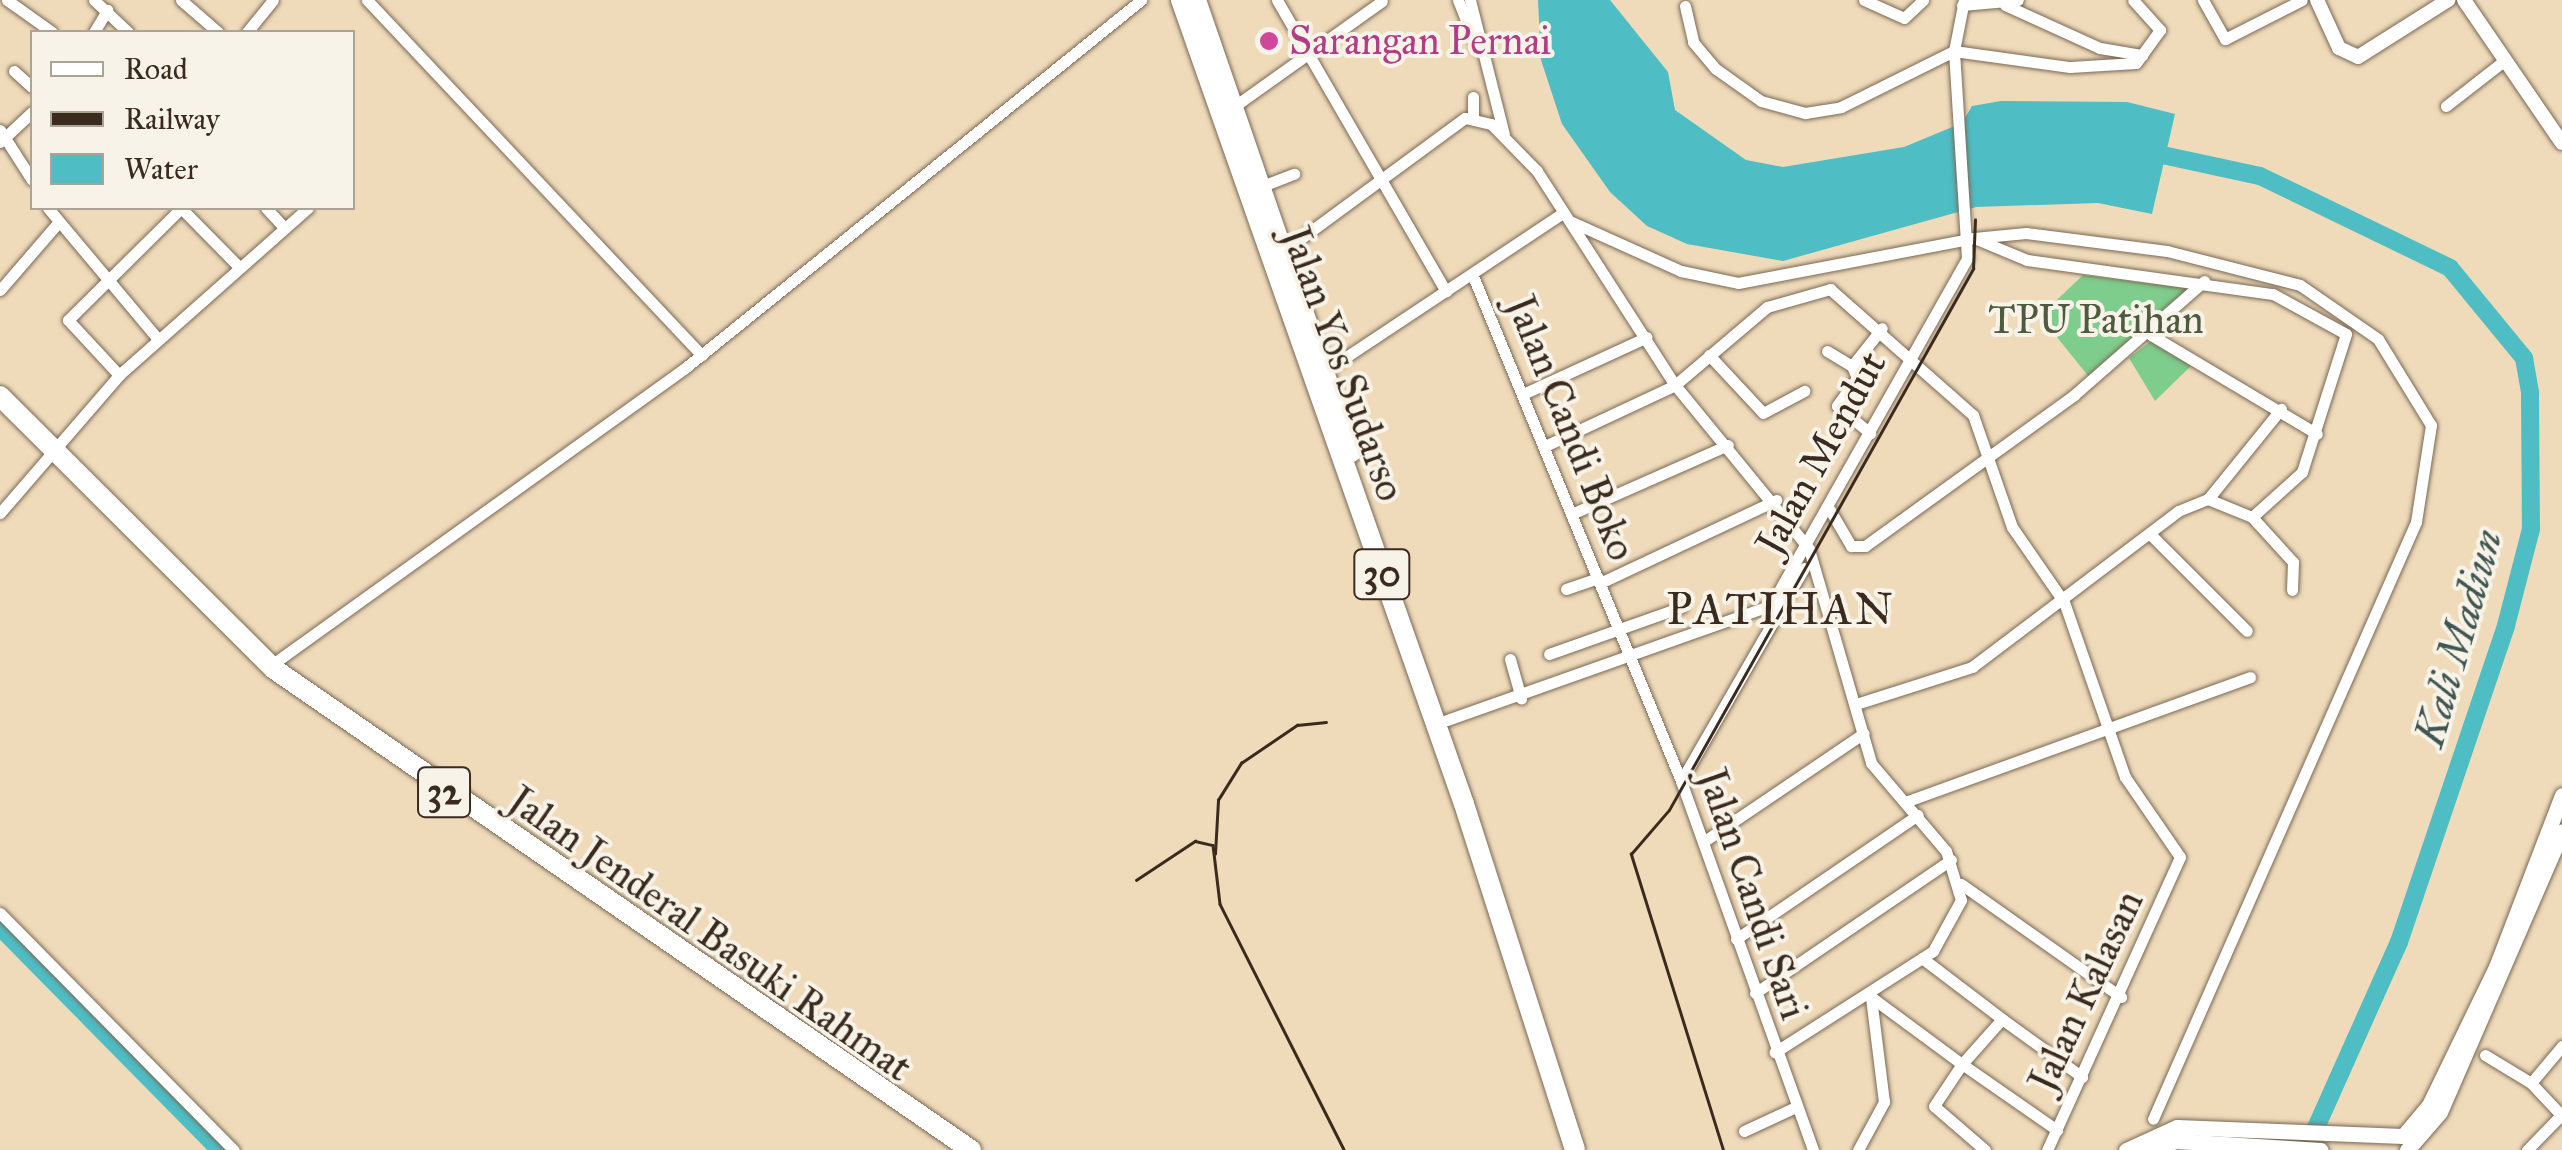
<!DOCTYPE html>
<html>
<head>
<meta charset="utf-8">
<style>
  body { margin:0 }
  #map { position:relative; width:2562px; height:1150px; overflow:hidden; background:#efdbba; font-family:"IM FELL Great Primer",serif }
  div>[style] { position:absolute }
  .green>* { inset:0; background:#7ecd8c }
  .water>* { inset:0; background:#4ebdc4 }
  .river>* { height:18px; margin:-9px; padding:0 9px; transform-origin:9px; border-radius:9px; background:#4ebdc4 }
  .roads { filter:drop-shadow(0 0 2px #7a6855) drop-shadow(0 0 2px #7a6855) }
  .minor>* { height:11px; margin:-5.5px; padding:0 5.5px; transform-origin:5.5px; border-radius:5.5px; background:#fff }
  .tertiary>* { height:14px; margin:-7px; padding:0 7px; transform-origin:7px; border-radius:7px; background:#fff }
  .secondary>* { height:15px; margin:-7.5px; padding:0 7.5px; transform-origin:7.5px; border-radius:7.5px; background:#fff }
  .trunk>* { height:20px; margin:-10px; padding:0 10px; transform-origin:10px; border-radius:10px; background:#fff }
  .rail>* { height:2.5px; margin:-1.25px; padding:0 1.25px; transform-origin:1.25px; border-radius:1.25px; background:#3b2a1e }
  .dots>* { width:28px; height:28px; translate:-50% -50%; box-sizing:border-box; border:5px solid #f7f3e8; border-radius:50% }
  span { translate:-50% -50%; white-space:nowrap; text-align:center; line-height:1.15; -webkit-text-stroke:8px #f7f3e8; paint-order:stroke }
  .shield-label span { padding:2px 8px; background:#f7f3e8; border:2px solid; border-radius:8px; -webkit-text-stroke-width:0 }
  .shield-label { font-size:38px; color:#3b2a1e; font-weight:700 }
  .hotel-label { font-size:40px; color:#b23c85 }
  .left { translate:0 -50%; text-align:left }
  .park-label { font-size:40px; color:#4f5b3f }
  .street-label { font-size:40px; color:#3b2a1e }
  .water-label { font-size:42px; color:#415650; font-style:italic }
  .quarter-label { font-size:45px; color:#3b2a1e; letter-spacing:2.5px }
  .legend { position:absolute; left:30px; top:30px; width:325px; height:180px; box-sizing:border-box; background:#f7f3e8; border:2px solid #aca397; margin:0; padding:12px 18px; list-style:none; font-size:30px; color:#3b2a1e }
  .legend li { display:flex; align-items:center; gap:20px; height:50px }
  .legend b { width:50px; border:2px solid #aca397 }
</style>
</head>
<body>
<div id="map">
  <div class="green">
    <div style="clip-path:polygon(2083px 275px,2193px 289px,2089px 377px,2040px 316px)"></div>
    <div style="clip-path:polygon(2151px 341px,2191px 366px,2155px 401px,2129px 358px)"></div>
  </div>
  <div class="water">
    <div style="clip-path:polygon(1538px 0,1610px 0,1668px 72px,1675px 110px,1746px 160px,1783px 167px,1904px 147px,1962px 123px,1972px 106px,2001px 101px,2127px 102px,2175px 114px,2152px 214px,2098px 203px,1976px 207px,1783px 261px,1687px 244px,1647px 226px,1610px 192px,1562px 124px,1541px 60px)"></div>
  </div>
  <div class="river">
    <div style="left:2144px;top:151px;width:119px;rotate:12.2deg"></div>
    <div style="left:2260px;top:176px;width:211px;rotate:25.8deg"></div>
    <div style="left:2450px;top:268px;width:117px;rotate:50.6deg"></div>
    <div style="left:2524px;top:358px;width:36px;rotate:80deg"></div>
    <div style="left:2530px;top:393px;width:136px;rotate:89.6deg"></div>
    <div style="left:2531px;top:529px;width:100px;rotate:104.5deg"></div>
    <div style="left:2506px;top:626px;width:334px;rotate:108.7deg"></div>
    <div style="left:2399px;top:942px;width:228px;rotate:114.1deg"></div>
    <div style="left:0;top:927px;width:313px;rotate:45.4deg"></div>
  </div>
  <div class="roads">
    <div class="minor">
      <div style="left:7px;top:0;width:55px;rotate:35.4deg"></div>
      <div style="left:94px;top:0;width:47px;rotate:43.3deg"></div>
      <div style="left:181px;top:0;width:49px;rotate:40.9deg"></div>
      <div style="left:367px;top:0;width:488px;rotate:46.7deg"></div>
      <div style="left:1277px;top:0;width:337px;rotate:59.9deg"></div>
      <div style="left:1458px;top:0;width:52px;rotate:68.4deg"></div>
      <div style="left:1470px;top:0;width:138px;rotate:75.8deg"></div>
      <div style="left:1864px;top:0;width:44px;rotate:24.2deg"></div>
      <div style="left:1904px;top:18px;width:26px;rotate:-43deg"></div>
      <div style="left:2203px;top:0;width:45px;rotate:60.6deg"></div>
      <div style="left:2225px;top:39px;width:86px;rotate:-26.9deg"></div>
      <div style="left:1962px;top:5px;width:56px;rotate:-5.1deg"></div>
      <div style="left:2005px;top:5px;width:104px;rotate:24.4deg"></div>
      <div style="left:2100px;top:48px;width:43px;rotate:9.5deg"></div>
      <div style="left:1685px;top:6px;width:37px;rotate:77deg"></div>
      <div style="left:1693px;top:42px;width:35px;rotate:50deg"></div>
      <div style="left:1716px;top:69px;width:55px;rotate:35.4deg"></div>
      <div style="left:1761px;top:101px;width:46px;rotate:15.3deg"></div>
      <div style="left:1805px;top:113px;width:36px;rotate:-9deg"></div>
      <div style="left:1841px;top:107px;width:126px;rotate:-26.4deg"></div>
      <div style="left:1954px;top:51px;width:117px;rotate:7.9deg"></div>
      <div style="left:2070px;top:67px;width:66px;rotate:-3.5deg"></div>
      <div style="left:2136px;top:63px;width:41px;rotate:-54deg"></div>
      <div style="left:2160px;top:30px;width:40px;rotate:-132deg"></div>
      <div style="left:94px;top:32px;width:26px;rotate:-59deg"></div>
      <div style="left:247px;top:32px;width:41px;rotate:-50.9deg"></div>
      <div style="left:14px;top:71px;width:24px;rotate:42deg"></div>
      <div style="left:1473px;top:97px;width:20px;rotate:90deg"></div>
      <div style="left:2446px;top:106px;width:75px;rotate:-37.9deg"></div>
      <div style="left:1232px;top:108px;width:184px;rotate:-35.5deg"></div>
      <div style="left:0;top:130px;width:59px;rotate:57.4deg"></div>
      <div style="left:0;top:142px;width:44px;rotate:-43.2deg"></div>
      <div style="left:1257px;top:188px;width:40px;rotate:-21deg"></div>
      <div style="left:48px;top:208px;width:170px;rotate:50deg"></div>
      <div style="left:181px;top:208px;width:83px;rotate:45.5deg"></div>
      <div style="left:266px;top:208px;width:26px;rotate:47deg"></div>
      <div style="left:1572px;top:222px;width:120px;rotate:24.2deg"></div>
      <div style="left:1681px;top:271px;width:58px;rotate:11.9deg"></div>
      <div style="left:1738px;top:283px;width:240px;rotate:-10.8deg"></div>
      <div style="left:1974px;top:238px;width:57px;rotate:22.5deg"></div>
      <div style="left:2027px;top:260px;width:248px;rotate:7.9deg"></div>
      <div style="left:2273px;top:294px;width:83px;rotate:28.7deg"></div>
      <div style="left:2346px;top:334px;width:145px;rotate:107.7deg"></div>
      <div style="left:2302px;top:472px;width:67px;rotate:138deg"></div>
      <div style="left:2252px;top:517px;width:48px;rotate:-157.8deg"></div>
      <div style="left:1974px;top:238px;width:52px;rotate:-5.5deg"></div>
      <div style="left:2026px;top:233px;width:142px;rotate:7.3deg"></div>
      <div style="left:2167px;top:251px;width:137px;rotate:14.3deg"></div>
      <div style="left:2300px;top:285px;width:95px;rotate:34.7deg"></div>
      <div style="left:2378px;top:339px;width:101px;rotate:58.4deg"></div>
      <div style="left:2431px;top:425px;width:98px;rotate:98.8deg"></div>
      <div style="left:2416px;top:522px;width:652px;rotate:113.78deg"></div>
      <div style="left:1281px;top:253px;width:228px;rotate:-36.3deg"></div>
      <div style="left:1465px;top:118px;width:27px;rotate:13deg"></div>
      <div style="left:1491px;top:124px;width:66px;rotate:45.6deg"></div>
      <div style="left:1537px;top:171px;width:255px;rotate:57.2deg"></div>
      <div style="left:1675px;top:385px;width:212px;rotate:50.7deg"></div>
      <div style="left:1809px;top:549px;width:223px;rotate:73.8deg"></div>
      <div style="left:1871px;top:763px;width:116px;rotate:49.6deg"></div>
      <div style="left:1946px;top:851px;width:51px;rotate:73deg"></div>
      <div style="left:1961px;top:900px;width:58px;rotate:118.8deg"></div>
      <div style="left:1933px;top:951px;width:188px;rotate:147.4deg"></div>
      <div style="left:1473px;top:276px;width:546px;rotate:67.61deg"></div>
      <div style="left:1681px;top:781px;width:392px;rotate:70.3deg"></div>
      <div style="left:0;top:290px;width:87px;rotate:-49.2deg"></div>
      <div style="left:2151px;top:335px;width:193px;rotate:30.8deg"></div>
      <div style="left:1827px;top:351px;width:29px;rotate:31deg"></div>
      <div style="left:1852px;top:366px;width:48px;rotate:-51.7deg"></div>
      <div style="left:1709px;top:355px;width:79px;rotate:47deg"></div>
      <div style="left:1763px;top:413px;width:47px;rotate:-28.2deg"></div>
      <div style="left:1852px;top:366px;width:13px;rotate:67deg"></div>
      <div style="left:1857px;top:378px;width:34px;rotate:126deg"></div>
      <div style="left:1837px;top:406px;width:43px;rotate:39.3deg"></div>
      <div style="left:1325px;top:371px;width:286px;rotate:-33.6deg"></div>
      <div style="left:119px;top:375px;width:75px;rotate:-132.8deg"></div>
      <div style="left:68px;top:320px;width:159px;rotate:-44.7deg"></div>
      <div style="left:1523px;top:394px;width:136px;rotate:-24.7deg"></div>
      <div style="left:1545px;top:446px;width:144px;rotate:-25.1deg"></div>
      <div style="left:1675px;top:385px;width:121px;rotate:-40.3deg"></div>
      <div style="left:1767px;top:307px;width:66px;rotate:-15.9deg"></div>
      <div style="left:1830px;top:289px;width:191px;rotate:41.4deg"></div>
      <div style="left:1973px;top:415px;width:119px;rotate:70.8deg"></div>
      <div style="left:2012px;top:527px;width:91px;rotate:55.3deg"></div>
      <div style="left:2064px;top:602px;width:185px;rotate:70.8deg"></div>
      <div style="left:2125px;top:777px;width:97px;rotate:55.5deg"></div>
      <div style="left:2180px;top:857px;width:322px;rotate:114.4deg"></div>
      <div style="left:2208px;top:499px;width:116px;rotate:-51deg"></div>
      <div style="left:1830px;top:510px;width:42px;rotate:59.7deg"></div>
      <div style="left:1851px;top:546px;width:14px"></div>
      <div style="left:1865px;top:546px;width:258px;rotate:-35.8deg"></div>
      <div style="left:2074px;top:395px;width:173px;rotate:-41.2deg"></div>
      <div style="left:1576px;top:512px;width:166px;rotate:-23.8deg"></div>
      <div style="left:0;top:513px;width:182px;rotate:-49.2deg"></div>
      <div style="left:119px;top:375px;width:252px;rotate:-41.5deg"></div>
      <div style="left:2252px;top:517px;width:61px;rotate:47.7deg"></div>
      <div style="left:2293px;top:562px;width:28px;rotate:92deg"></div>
      <div style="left:2152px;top:536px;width:134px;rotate:45deg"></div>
      <div style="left:1600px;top:583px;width:195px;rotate:-25.2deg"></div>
      <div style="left:1566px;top:589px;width:34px;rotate:-19deg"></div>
      <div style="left:1549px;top:654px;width:141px;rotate:-19.5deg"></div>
      <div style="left:1510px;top:659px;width:41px;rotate:74.2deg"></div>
      <div style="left:270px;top:666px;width:511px;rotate:-35.68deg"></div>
      <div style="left:685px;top:368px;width:586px;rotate:-38.9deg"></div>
      <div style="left:1859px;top:703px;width:119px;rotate:-17.7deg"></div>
      <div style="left:1972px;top:667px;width:258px;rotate:-37.1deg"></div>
      <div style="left:2178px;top:511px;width:32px;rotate:-22deg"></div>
      <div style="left:1447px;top:720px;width:344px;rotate:-19.5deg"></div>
      <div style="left:1771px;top:605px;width:399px;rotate:-60.5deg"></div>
      <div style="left:1967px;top:258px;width:207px;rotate:-93.6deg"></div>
      <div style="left:1954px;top:51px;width:52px;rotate:-78.9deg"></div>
      <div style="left:1681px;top:781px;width:246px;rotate:-60deg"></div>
      <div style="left:1905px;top:802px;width:367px;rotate:-19.9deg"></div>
      <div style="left:1703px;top:842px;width:194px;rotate:-34.1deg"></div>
      <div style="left:1961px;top:884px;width:196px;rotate:35.2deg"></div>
      <div style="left:0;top:913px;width:333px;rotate:45.4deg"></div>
      <div style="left:1736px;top:939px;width:220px;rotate:-34.3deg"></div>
      <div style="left:1922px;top:958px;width:101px;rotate:37.3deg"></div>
      <div style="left:1755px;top:993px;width:237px;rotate:-34.2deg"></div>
      <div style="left:1871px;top:997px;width:113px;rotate:36.4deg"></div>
      <div style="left:1962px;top:1064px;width:60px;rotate:-48.4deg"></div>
      <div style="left:2002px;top:1019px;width:99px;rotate:35.9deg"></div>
      <div style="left:2562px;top:1046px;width:48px;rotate:130deg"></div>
      <div style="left:2531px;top:1083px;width:45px;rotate:46.8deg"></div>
      <div style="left:2485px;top:1055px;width:54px;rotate:31.3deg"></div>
      <div style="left:1744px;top:1131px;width:57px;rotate:-24.8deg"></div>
      <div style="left:1858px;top:1150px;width:55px;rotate:-61.6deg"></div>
      <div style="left:1884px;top:1102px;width:106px;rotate:-97.1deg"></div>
      <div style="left:1985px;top:1150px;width:67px;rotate:-139.2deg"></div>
      <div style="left:1934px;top:1106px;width:50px;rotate:-56.3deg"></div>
      <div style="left:1962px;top:1064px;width:116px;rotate:34.8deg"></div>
      <div style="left:2527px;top:1150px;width:49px;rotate:-45.8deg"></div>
    </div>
    <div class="tertiary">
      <div style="left:2317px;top:0;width:53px;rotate:65.4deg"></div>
      <div style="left:2339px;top:48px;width:21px;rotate:25deg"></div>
      <div style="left:2358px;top:57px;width:107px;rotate:-32.3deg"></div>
      <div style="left:2464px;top:0;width:173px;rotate:55.6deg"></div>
    </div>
    <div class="secondary">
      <div style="left:2126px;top:1150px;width:56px;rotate:-24.3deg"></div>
      <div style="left:2177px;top:1127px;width:226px;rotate:2.3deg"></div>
      <div style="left:2403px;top:1136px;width:40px;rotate:-50deg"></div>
      <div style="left:2429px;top:1105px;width:153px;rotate:-64.1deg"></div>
      <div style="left:2496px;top:967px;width:184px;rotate:-69deg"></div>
      <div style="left:2151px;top:1150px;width:27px;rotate:-20deg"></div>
      <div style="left:2176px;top:1141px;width:145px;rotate:3.6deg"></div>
      <div style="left:2407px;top:1150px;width:50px;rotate:-49deg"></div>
      <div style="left:2440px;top:1112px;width:306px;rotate:-66.5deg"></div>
    </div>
    <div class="trunk">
      <div style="left:1181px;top:0;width:852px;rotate:70.61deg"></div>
      <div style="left:1464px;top:804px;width:363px;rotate:72.2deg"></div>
      <div style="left:1196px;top:0;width:478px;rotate:71deg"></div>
      <div style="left:0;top:396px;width:387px;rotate:44.9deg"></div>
      <div style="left:274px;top:669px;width:847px;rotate:34.61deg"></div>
    </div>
  </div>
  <div class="rail">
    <div style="left:1215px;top:854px;width:54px;rotate:-86.8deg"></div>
    <div style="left:1218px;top:800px;width:44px;rotate:-58.1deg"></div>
    <div style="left:1241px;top:763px;width:68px;rotate:-34.2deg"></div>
    <div style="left:1297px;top:725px;width:29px;rotate:-6deg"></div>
    <div style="left:1136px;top:880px;width:71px;rotate:-33.5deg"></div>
    <div style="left:1195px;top:841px;width:18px;rotate:13deg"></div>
    <div style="left:1213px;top:845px;width:59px;rotate:83.2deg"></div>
    <div style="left:1220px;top:904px;width:275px;rotate:63.2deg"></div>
    <div style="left:1723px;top:1150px;width:310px;rotate:-107.3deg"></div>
    <div style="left:1631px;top:854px;width:58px;rotate:-49.2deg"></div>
    <div style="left:1669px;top:810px;width:621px;rotate:-60.67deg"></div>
    <div style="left:1973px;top:269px;width:49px;rotate:-87.7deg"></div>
  </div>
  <div class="dots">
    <div style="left:1269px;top:41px;background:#d1479c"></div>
  </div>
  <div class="shield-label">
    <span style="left:1382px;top:574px">30</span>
    <span style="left:444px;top:792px">32</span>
  </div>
  <div class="hotel-label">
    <span class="left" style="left:1289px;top:41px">Sarangan Pernai</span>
  </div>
  <div class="park-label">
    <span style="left:2096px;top:320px">TPU Patihan</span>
  </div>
  <div class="street-label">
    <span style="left:1343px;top:364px;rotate:70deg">Jalan Yos Sudarso</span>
    <span style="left:1571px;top:428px;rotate:68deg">Jalan Candi Boko</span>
    <span style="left:1821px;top:453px;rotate:-61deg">Jalan Mendut</span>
    <span style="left:1753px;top:894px;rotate:71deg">Jalan Candi Sari</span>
    <span style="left:710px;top:934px;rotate:35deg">Jalan Jenderal Basuki Rahmat</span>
    <span style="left:2086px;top:991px;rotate:-65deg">Jalan Kalasan</span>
  </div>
  <div class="water-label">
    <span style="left:2459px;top:638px;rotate:-74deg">Kali Madiun</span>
  </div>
  <div class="quarter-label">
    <span style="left:1781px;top:609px">PATIHAN</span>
  </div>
  <ul class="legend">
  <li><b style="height:12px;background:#fff"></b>Road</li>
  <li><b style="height:12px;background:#3b2a1e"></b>Railway</li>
  <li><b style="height:28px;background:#4ebdc4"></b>Water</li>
  </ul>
</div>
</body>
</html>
